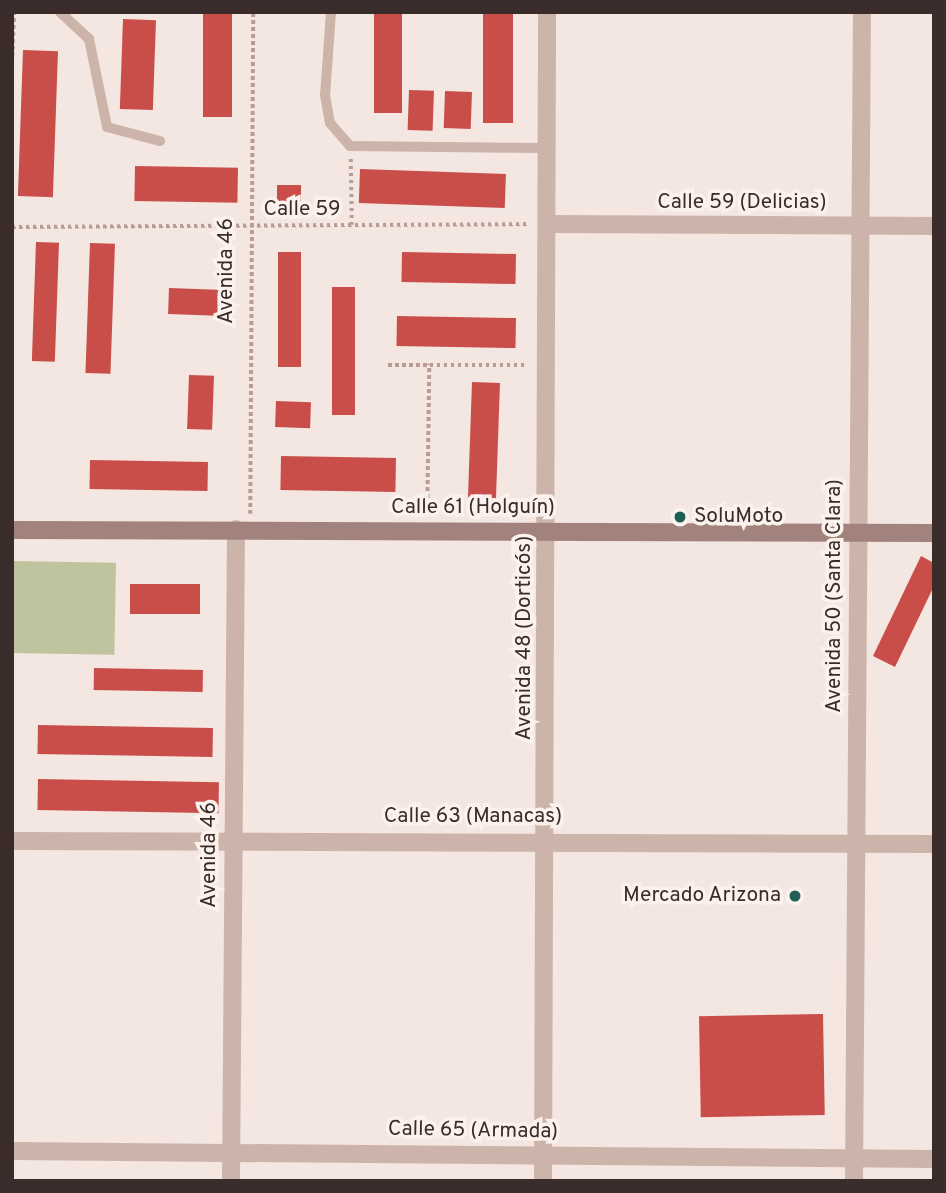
<!DOCTYPE html>
<html>
<head>
<meta charset="utf-8">
<style>
  body { margin:0 }
  #map { position:relative; width:946px; height:1193px; overflow:hidden; background:#f4e6e0; font-family:Overpass,sans-serif }
  div>[style] { position:absolute }
  .green>* { inset:0; background:#bfc49f; transform-origin:0 0 }
  .building>* { inset:0; background:#c94e49; transform-origin:0 0 }
  .path>* { height:3.5px; margin-top:-1.75px; transform-origin:0; background:repeating-linear-gradient(90deg,#b99d95 0 3.5px,transparent 0 7px) }
  .lane>* { height:10px; margin:-5px; padding:0 5px; transform-origin:5px; border-radius:5px; background:#cdb4ab }
  .street>* { height:18px; margin:-9px; padding:0 9px; transform-origin:9px; border-radius:9px; background:#cdb4ab }
  .secondary>* { height:18px; margin:-9px; padding:0 9px; transform-origin:9px; border-radius:9px; background:#a1827c }
  .dots>* { width:19px; height:19px; translate:-50% -50%; box-sizing:border-box; border:4px solid #fbf2ed; border-radius:50% }
  span { translate:-50% -50%; white-space:nowrap; text-align:center; line-height:1.15; -webkit-text-stroke:7px #fbf2ed; paint-order:stroke }
  .street-label { font-size:21px; color:#3a2c2a }
  .poi-label { font-size:21px; color:#3a2c2a }
  .left { translate:0 -50%; text-align:left }
  .right { translate:-100% -50%; text-align:right }
  .frame { position:absolute; inset:0; border:14px solid #3a2c2a; pointer-events:none }
</style>
</head>
<body>
<div id="map">
  <div class="green">
    <div style="left:12px;top:561px;width:104px;height:92px;rotate:1deg"></div>
  </div>
  <div class="building">
    <div style="left:203px;top:12px;width:29px;height:105px"></div>
    <div style="left:374px;top:12px;width:28px;height:101px"></div>
    <div style="left:483px;top:12px;width:30px;height:111px"></div>
    <div style="left:123px;top:19px;width:33px;height:90px;rotate:2deg"></div>
    <div style="left:23px;top:50px;width:35px;height:146px;rotate:2deg"></div>
    <div style="left:409px;top:90px;width:25px;height:40px;rotate:2deg"></div>
    <div style="left:445px;top:91px;width:27px;height:37px;rotate:2deg"></div>
    <div style="left:135px;top:166px;width:103px;height:35px;rotate:1deg"></div>
    <div style="left:360px;top:169px;width:146px;height:34px;rotate:2deg"></div>
    <div style="left:277px;top:185px;width:24px;height:25px"></div>
    <div style="left:36px;top:242px;width:23px;height:119px;rotate:2deg"></div>
    <div style="left:90px;top:243px;width:25px;height:130px;rotate:2deg"></div>
    <div style="left:278px;top:252px;width:23px;height:115px"></div>
    <div style="left:402px;top:252px;width:114px;height:30px;rotate:1deg"></div>
    <div style="left:332px;top:287px;width:23px;height:128px"></div>
    <div style="left:169px;top:288px;width:62px;height:26px;rotate:2deg"></div>
    <div style="left:397px;top:316px;width:119px;height:30px;rotate:1deg"></div>
    <div style="left:189px;top:375px;width:25px;height:54px;rotate:2deg"></div>
    <div style="left:472px;top:382px;width:28px;height:115px;rotate:2deg"></div>
    <div style="left:276px;top:401px;width:35px;height:26px;rotate:2deg"></div>
    <div style="left:281px;top:456px;width:115px;height:34px;rotate:1deg"></div>
    <div style="left:90px;top:460px;width:118px;height:29px;rotate:1deg"></div>
    <div style="clip-path:polygon(921px 556px,934px 563px,934px 586px,895px 667px,873px 656px)"></div>
    <div style="left:130px;top:584px;width:70px;height:30px"></div>
    <div style="left:94px;top:668px;width:109px;height:22px;rotate:1deg"></div>
    <div style="left:38px;top:725px;width:175px;height:29px;rotate:1deg"></div>
    <div style="left:38px;top:779px;width:181px;height:31px;rotate:1deg"></div>
    <div style="left:823px;top:1014px;width:101px;height:124px;rotate:89deg"></div>
  </div>
  <div class="path">
    <div style="left:12px;top:57px;width:45px;rotate:-87.5deg"></div>
    <div style="left:351px;top:159px;width:66px;rotate:89.1deg"></div>
    <div style="left:12px;top:227px;width:516px;rotate:-0.33deg"></div>
    <div style="left:388px;top:365px;width:140px"></div>
    <div style="left:427px;top:512px;width:148px;rotate:-89.2deg"></div>
    <div style="left:250px;top:514px;width:502px;rotate:-89.66deg"></div>
  </div>
  <div class="lane">
    <div style="left:60px;top:12px;width:40px;rotate:43deg"></div>
    <div style="left:89px;top:39px;width:90px;rotate:78.4deg"></div>
    <div style="left:107px;top:127px;width:55px;rotate:14.8deg"></div>
    <div style="left:331px;top:12px;width:83px;rotate:94.1deg"></div>
    <div style="left:325px;top:95px;width:28px;rotate:80deg"></div>
    <div style="left:330px;top:123px;width:30px;rotate:49deg"></div>
    <div style="left:350px;top:146px;width:198px;rotate:0.6deg"></div>
  </div>
  <div class="street">
    <div style="left:550px;top:224px;width:384px;rotate:0.3deg"></div>
    <div style="left:12px;top:841px;width:922px;rotate:0.19deg"></div>
    <div style="left:12px;top:1151px;width:922px;rotate:0.5deg"></div>
    <div style="left:231px;top:1181px;width:652px;rotate:-89.56deg"></div>
    <div style="left:543px;top:1181px;width:1169px;rotate:-89.8deg"></div>
    <div style="left:854px;top:1181px;width:1169px;rotate:-89.61deg"></div>
  </div>
  <div class="secondary">
    <div style="left:12px;top:530px;width:922px;rotate:0.19deg"></div>
  </div>
  <div class="dots">
    <div style="left:680px;top:517px;background:#1e5e55"></div>
    <div style="left:795px;top:896px;background:#1e5e55"></div>
  </div>
  <div class="street-label">
    <span style="left:742px;top:203px">Calle 59 (Delicias)</span>
    <span style="left:302px;top:210px">Calle 59</span>
    <span style="left:227px;top:271px;rotate:-90deg">Avenida 46</span>
    <span style="left:473px;top:508px">Calle 61 (Holguín)</span>
    <span style="left:835px;top:596px;rotate:-90deg">Avenida 50 (Santa Clara)</span>
    <span style="left:525px;top:638px;rotate:-90deg">Avenida 48 (Dorticós)</span>
    <span style="left:473px;top:817px">Calle 63 (Manacas)</span>
    <span style="left:210px;top:855px;rotate:-90deg">Avenida 46</span>
    <span style="left:473px;top:1131px;rotate:1deg">Calle 65 (Armada)</span>
  </div>
  <div class="poi-label">
    <span class="left" style="left:694px;top:517px">SoluMoto</span>
    <span class="right" style="left:781px;top:896px">Mercado Arizona</span>
  </div>
  <div class="frame"></div>
</div>
</body>
</html>
